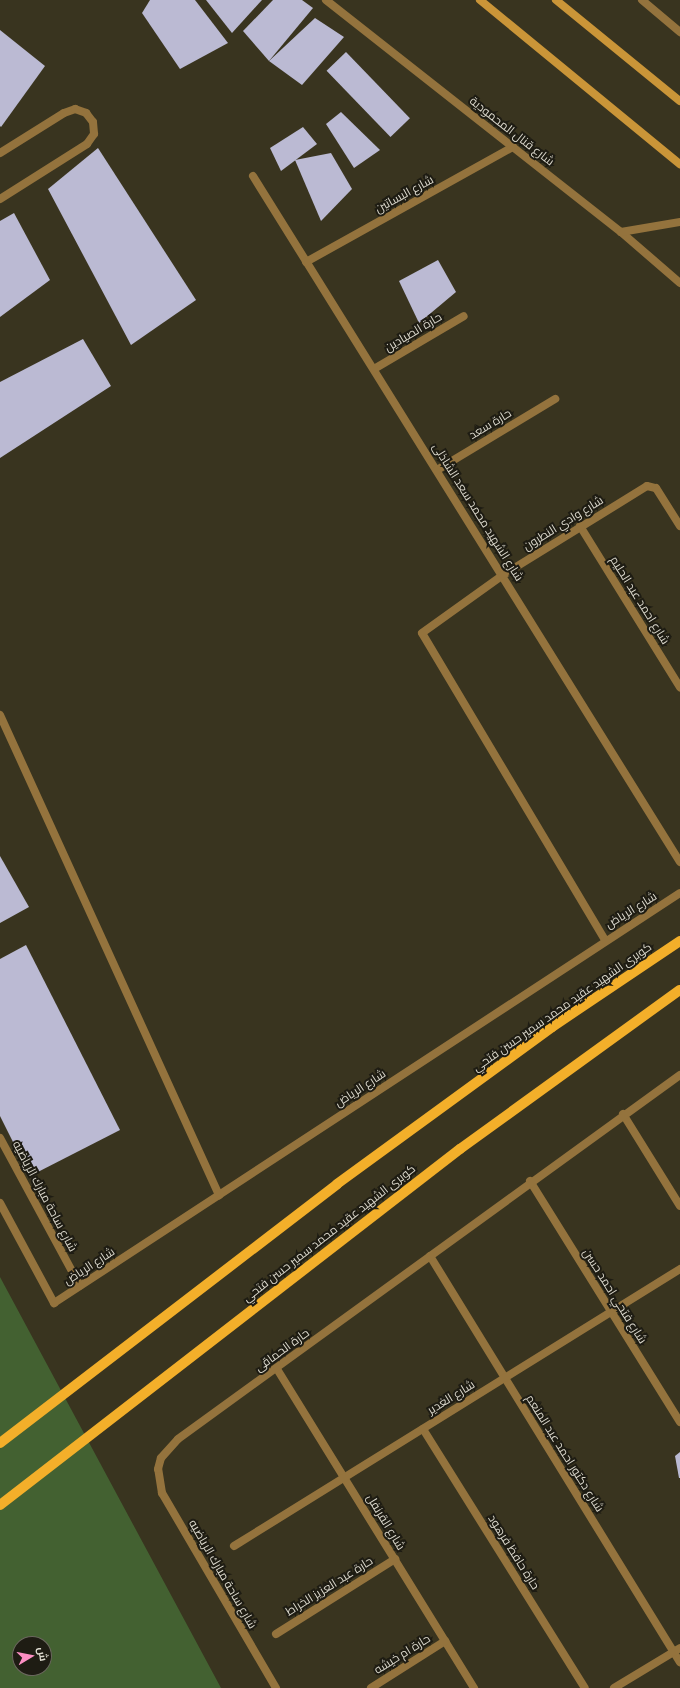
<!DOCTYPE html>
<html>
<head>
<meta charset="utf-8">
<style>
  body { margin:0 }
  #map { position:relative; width:680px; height:1688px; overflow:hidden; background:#39341f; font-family:"PT Sans Narrow",Cairo,sans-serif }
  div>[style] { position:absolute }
  .green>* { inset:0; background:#436131 }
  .building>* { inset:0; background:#bbbad3; transform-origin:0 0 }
  .minor>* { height:8px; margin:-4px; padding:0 4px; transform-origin:4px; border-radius:4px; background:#94733d }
  .tertiary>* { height:8px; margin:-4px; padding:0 4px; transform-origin:4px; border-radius:4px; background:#94733d }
  .secondary>* { height:8px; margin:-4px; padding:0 4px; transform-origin:4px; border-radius:4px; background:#ca9538 }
  .primary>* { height:10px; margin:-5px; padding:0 5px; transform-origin:5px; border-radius:5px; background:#f3af2a }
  span { translate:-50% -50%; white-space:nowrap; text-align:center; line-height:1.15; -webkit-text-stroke:4px #1e1c13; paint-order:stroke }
  .street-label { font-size:12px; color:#dbd8cc }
  .north { position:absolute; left:12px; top:1636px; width:40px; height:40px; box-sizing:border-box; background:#1e1c13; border:1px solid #6a675d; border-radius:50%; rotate:80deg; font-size:11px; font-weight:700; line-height:16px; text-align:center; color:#dbd8cc }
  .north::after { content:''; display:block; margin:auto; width:14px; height:18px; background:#fc8fc3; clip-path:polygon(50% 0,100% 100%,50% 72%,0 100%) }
</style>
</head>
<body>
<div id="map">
  <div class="green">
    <div style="clip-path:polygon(evenodd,0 1277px,221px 1688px,0 1688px,0 1277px,20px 1644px,44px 1644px,44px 1668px,20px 1668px,20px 1644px)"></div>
  </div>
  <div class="building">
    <div style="clip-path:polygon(150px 0,195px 0,228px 43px,180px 69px,142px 13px)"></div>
    <div style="clip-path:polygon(206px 0,262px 0,232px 33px)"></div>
    <div style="clip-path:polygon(273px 0,302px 0,313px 8px,269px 61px,243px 31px)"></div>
    <div style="clip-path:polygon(315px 18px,344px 37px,302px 85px,269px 61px)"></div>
    <div style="clip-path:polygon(0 30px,45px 66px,1px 127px,0 126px)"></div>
    <div style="left:346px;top:52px;width:92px;height:27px;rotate:46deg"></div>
    <div style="clip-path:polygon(341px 112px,380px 150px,354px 168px,326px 124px)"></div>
    <div style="clip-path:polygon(303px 127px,317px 144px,281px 171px,270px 148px)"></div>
    <div style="clip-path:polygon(98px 148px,196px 300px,131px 345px,48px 189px)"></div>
    <div style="clip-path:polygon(331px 153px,352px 189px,321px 221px,295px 160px)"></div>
    <div style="clip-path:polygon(14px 213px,50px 280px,0 317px,0 221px)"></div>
    <div style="clip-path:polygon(438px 260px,456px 292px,419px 323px,399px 281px)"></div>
    <div style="clip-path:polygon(83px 339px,111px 386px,0 458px,0 382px)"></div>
    <div style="clip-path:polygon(0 856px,29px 907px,0 923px)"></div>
    <div style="clip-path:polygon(26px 945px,120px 1130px,30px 1176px,0 1116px,0 959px)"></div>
    <div style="clip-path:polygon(680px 1452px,680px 1478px,679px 1478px,675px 1456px)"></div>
  </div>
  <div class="minor">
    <div style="left:0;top:153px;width:75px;rotate:-32deg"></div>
    <div style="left:64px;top:113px;width:12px;rotate:-20deg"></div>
    <div style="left:75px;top:109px;width:12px;rotate:20deg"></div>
    <div style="left:86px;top:113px;width:11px;rotate:52deg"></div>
    <div style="left:93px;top:122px;width:12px;rotate:85deg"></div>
    <div style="left:94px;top:134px;width:12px;rotate:125deg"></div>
    <div style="left:87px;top:144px;width:103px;rotate:147.7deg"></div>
    <div style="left:253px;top:176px;width:808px;rotate:58.1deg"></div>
    <div style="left:306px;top:262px;width:237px;rotate:-29.1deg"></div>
    <div style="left:374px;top:369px;width:104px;rotate:-30.5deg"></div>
    <div style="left:437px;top:470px;width:138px;rotate:-31deg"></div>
    <div style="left:580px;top:526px;width:190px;rotate:58.2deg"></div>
    <div style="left:0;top:715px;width:528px;rotate:65.48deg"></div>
    <div style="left:605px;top:940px;width:357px;rotate:-120.8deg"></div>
    <div style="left:422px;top:633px;width:100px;rotate:-35.6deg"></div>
    <div style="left:503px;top:575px;width:169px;rotate:-31.7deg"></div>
    <div style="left:647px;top:486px;width:9px;rotate:13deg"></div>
    <div style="left:656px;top:488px;width:45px;rotate:57.7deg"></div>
    <div style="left:623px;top:1114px;width:108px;rotate:58.2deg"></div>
    <div style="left:0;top:1138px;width:168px;rotate:61.6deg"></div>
    <div style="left:530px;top:1181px;width:284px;rotate:58.1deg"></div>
    <div style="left:0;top:1203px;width:114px;rotate:61.6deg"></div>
    <div style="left:54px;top:1303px;width:748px;rotate:-33.22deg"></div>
    <div style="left:430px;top:1256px;width:477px;rotate:58.4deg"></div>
    <div style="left:277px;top:1369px;width:375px;rotate:58.3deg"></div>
    <div style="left:423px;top:1429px;width:305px;rotate:58deg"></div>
    <div style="left:234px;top:1546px;width:525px;rotate:-31.84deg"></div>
    <div style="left:276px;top:1634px;width:141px;rotate:-32.2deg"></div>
    <div style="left:276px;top:1688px;width:226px;rotate:-120.3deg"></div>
    <div style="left:162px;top:1493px;width:24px;rotate:-99deg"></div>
    <div style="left:158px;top:1469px;width:11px;rotate:-75deg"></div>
    <div style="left:161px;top:1458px;width:25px;rotate:-48deg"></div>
    <div style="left:178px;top:1439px;width:620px;rotate:-35.95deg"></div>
    <div style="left:371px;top:1688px;width:88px;rotate:-32.4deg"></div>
    <div style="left:614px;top:1688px;width:77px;rotate:-31.2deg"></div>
  </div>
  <div class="tertiary">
    <div style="left:326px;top:0;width:375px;rotate:38.2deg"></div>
    <div style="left:621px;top:232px;width:78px;rotate:40.8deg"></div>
    <div style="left:642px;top:0;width:50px;rotate:40.1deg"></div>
    <div style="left:621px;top:232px;width:60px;rotate:-9.6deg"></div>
  </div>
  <div class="secondary">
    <div style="left:480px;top:0;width:259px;rotate:39.4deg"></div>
    <div style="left:556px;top:0;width:160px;rotate:39.2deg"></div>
  </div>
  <div class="primary">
    <div style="left:0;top:1443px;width:425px;rotate:-37.5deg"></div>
    <div style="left:337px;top:1184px;width:266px;rotate:-36.1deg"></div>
    <div style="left:552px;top:1027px;width:154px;rotate:-33.9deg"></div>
    <div style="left:0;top:1505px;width:582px;rotate:-37.74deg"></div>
    <div style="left:460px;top:1149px;width:271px;rotate:-35.9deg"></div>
  </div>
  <div class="street-label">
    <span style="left:512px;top:131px;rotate:38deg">شارع قنال المحمودية</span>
    <span style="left:404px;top:194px;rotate:-29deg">شارع البساتين</span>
    <span style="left:413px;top:332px;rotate:-31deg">حارة الصيادين</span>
    <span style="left:490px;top:424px;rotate:-31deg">حارة سعد</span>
    <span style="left:478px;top:512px;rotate:58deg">شارع الشهيد محمد سعد الشاذلى</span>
    <span style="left:563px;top:523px;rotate:-32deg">شارع وادي النطرون</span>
    <span style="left:640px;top:600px;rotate:58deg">شارع احمد عبد الحليم</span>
    <span style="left:631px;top:910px;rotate:-32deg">شارع الرياض</span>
    <span style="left:562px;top:1007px;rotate:-35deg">كوبرى الشهيد عقيد محمد سمير حسن فتحي</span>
    <span style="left:360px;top:1088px;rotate:-33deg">شارع الرياض</span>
    <span style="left:45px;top:1196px;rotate:62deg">شارع ساحة مبارك الرياضيه</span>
    <span style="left:329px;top:1233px;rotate:-38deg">كوبرى الشهيد عقيد محمد سمير حسن فتحي</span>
    <span style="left:89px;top:1266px;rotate:-33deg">شارع الرياض</span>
    <span style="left:615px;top:1296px;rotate:58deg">شارع فتحي احمد حسن</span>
    <span style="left:282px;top:1350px;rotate:-36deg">حارة الحماقى</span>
    <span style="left:451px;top:1397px;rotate:-32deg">شارع الغدير</span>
    <span style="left:565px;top:1453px;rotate:58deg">شارع دكتور احمد عبد المنعم</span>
    <span style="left:386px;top:1522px;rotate:59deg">شارع القرنفل</span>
    <span style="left:514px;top:1552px;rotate:58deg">حارة حافظ فرهود</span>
    <span style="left:223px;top:1574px;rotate:60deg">شارع ساحة مبارك الرياضيه</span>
    <span style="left:329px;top:1586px;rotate:-32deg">حارة عبد العزيز الخراط</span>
    <span style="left:402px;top:1654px;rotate:-32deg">حارة ام خيشه</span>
  </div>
  <div class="north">ش</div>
</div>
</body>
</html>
